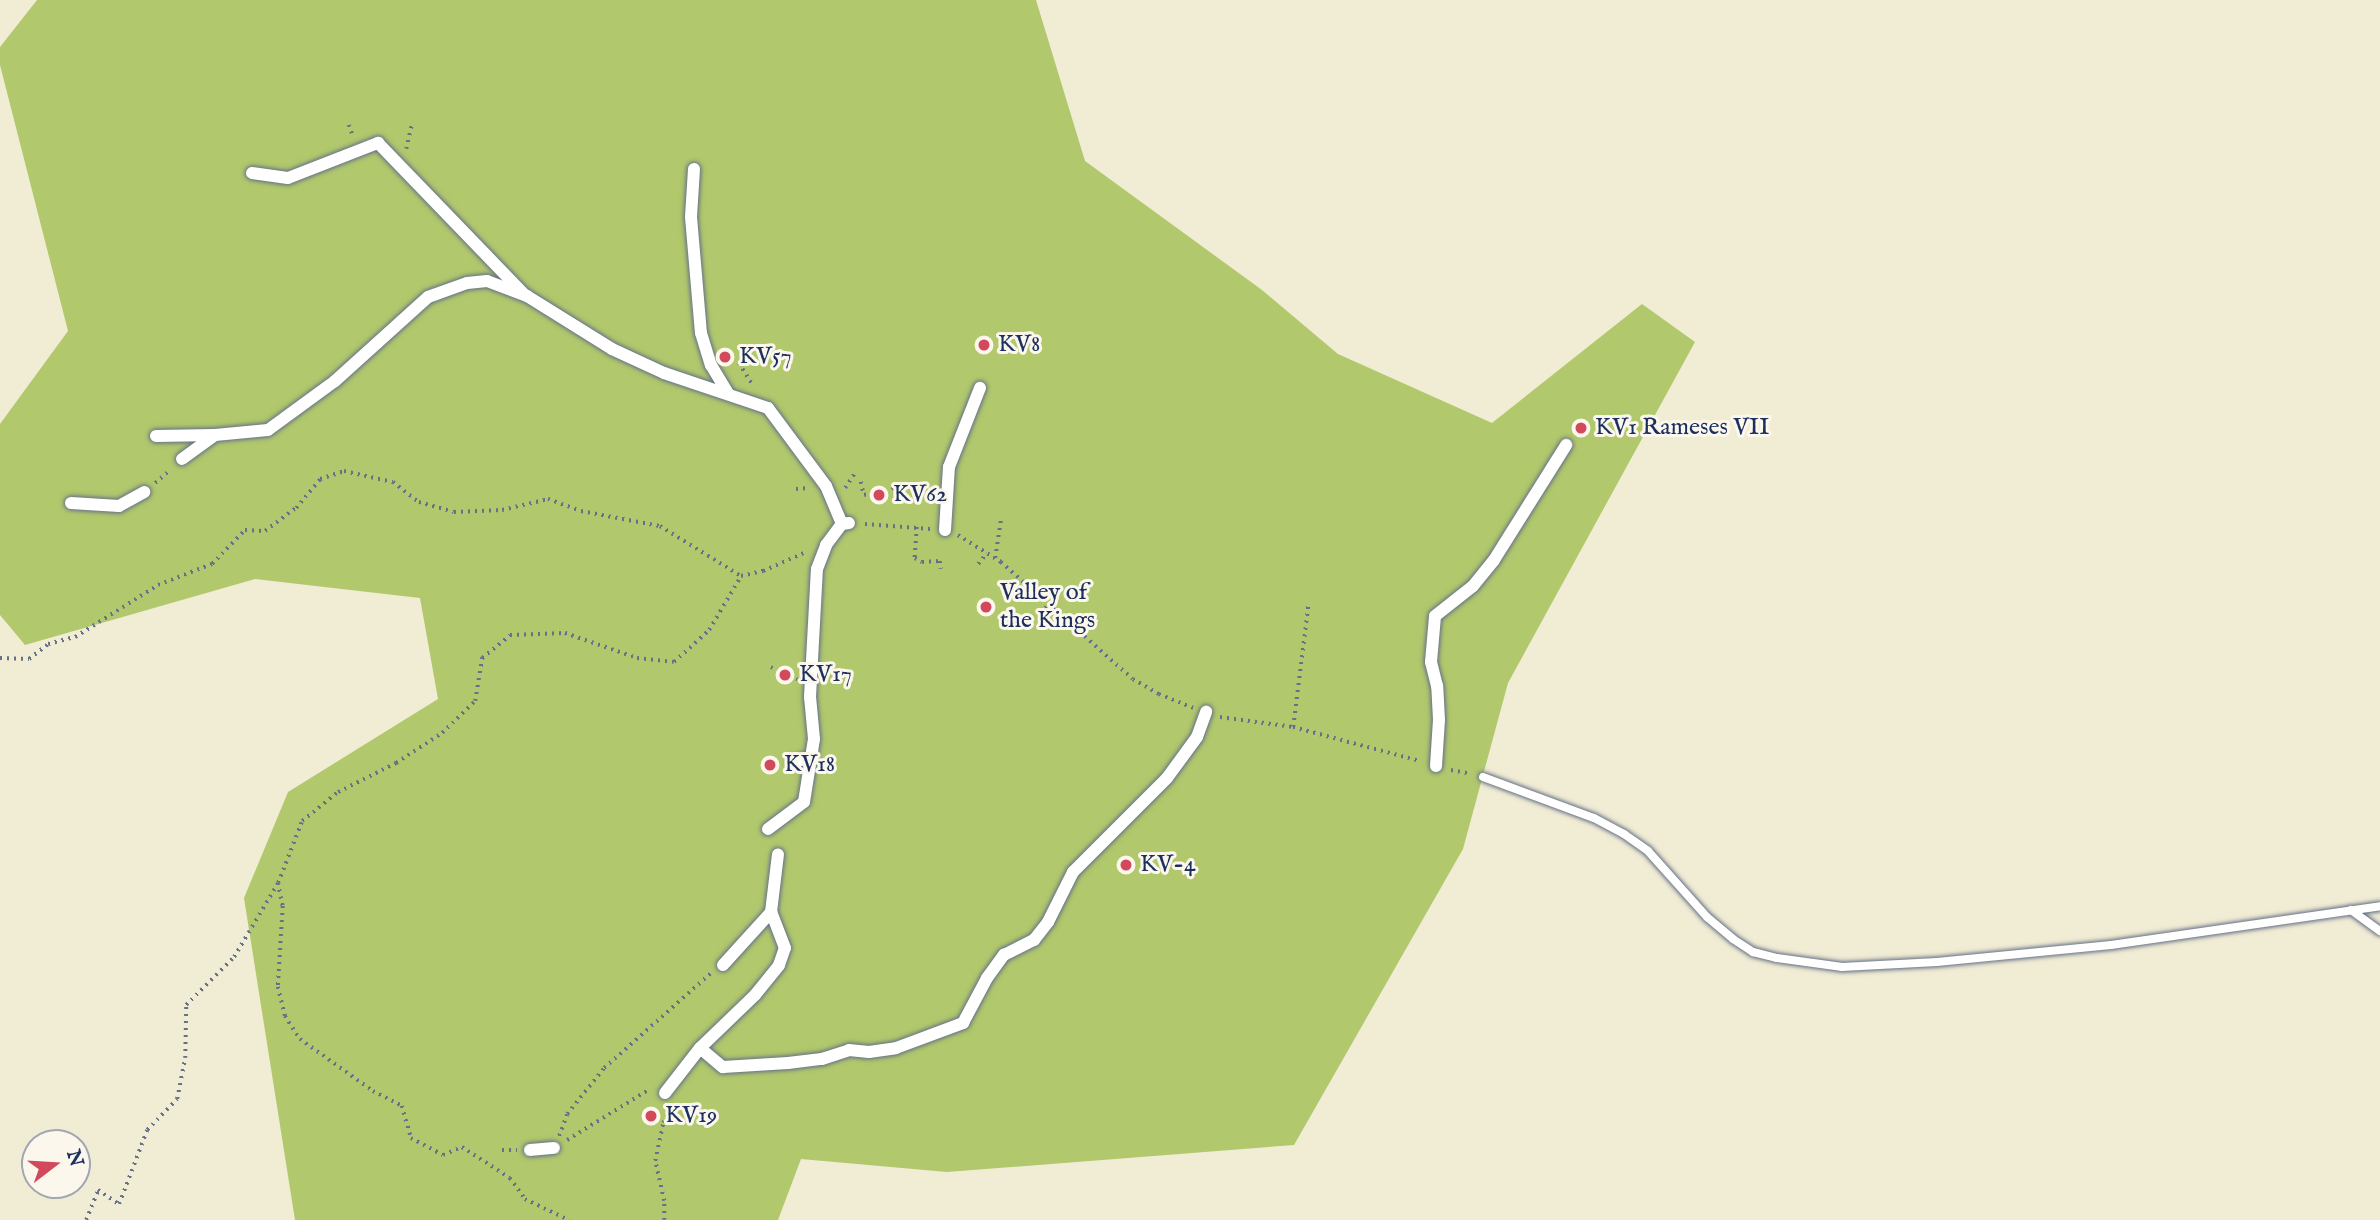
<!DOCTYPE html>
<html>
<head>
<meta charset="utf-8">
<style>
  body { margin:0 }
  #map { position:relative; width:2380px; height:1220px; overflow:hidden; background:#f1ecd4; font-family:"IM FELL English",serif }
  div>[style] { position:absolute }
  .green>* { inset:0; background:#b1c86c }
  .path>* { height:3.5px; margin-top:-1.75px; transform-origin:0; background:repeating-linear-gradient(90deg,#667187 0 2px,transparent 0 7px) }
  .roads { filter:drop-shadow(0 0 2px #667187) drop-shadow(0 0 2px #667187) }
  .service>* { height:8px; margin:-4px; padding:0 4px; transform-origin:4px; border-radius:4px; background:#fff }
  .pedestrian>* { height:12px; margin:-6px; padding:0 6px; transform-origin:6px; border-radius:6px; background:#fff }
  .dots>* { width:19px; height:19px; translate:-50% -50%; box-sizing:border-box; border:4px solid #fbf7ec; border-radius:50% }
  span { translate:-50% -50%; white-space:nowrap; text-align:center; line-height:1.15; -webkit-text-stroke:6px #fbf7ec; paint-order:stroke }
  .poi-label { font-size:24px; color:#1b2f5e }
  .left { translate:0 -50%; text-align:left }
  .north { position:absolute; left:21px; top:1129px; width:70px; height:70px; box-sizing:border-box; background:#fbf7ec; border:2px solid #a1a7b3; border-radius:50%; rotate:73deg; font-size:19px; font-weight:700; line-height:28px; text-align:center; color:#1b2f5e }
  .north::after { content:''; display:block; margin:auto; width:24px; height:32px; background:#d1495b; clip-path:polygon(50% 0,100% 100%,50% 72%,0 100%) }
</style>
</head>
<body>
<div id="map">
  <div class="green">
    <div style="clip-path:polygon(37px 0,1036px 0,1085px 161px,1262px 290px,1338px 354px,1492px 423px,1642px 304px,1695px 342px,1508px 683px,1463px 849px,1294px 1145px,947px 1172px,801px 1159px,778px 1220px,295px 1220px,244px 898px,288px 792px,438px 699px,420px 598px,255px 579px,25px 645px,0 615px,0 424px,68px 331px,0 65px,0 47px)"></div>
  </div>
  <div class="path">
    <div style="left:349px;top:125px;width:12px;rotate:70deg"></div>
    <div style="left:406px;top:149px;width:26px;rotate:-77deg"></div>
    <div style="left:739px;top:363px;width:26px;rotate:58deg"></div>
    <div style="left:861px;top:482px;width:13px;rotate:77deg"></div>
    <div style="left:864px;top:495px;width:36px;rotate:-13deg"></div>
    <div style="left:155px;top:483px;width:20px;rotate:-41deg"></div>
    <div style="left:845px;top:488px;width:17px;rotate:-57deg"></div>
    <div style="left:796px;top:489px;width:12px;rotate:-5deg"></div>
    <div style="left:865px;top:524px;width:66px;rotate:4.3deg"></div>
    <div style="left:917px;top:527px;width:31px;rotate:94deg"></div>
    <div style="left:915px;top:558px;width:8px;rotate:30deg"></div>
    <div style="left:922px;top:562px;width:18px;rotate:-3deg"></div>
    <div style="left:940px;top:561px;width:8px;rotate:83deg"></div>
    <div style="left:958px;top:535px;width:51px;rotate:32.1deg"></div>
    <div style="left:1001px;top:562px;width:176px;rotate:41.6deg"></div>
    <div style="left:1133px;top:679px;width:30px;rotate:30deg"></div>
    <div style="left:1159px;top:694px;width:37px;rotate:22deg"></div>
    <div style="left:995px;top:558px;width:40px;rotate:-81.5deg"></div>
    <div style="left:978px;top:564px;width:14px;rotate:-51deg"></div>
    <div style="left:1040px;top:613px;width:11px;rotate:-45deg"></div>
    <div style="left:0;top:658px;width:29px;rotate:2deg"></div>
    <div style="left:29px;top:659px;width:24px;rotate:-38deg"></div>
    <div style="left:48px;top:644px;width:28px;rotate:-15deg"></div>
    <div style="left:75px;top:637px;width:98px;rotate:-32.1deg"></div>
    <div style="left:158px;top:585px;width:58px;rotate:-21.3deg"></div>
    <div style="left:212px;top:564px;width:47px;rotate:-45.9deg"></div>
    <div style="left:245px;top:530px;width:20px;rotate:3deg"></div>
    <div style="left:265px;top:531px;width:39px;rotate:-37deg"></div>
    <div style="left:296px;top:508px;width:38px;rotate:-50deg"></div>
    <div style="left:320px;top:479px;width:25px;rotate:-18deg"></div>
    <div style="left:344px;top:471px;width:50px;rotate:12.7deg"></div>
    <div style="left:393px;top:482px;width:33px;rotate:38deg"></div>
    <div style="left:419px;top:502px;width:36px;rotate:16deg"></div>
    <div style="left:454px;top:512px;width:48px;rotate:-2.4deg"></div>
    <div style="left:502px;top:510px;width:47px;rotate:-13.4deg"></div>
    <div style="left:548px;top:499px;width:35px;rotate:20deg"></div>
    <div style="left:581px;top:511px;width:80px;rotate:10.8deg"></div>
    <div style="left:660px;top:526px;width:95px;rotate:31.7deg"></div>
    <div style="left:741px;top:576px;width:23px;rotate:-13deg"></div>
    <div style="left:763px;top:571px;width:47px;rotate:-23.8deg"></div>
    <div style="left:771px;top:667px;width:29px;rotate:25deg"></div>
    <div style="left:1220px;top:717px;width:74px;rotate:7.8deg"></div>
    <div style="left:1293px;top:727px;width:131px;rotate:15deg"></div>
    <div style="left:1293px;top:727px;width:122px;rotate:-82.9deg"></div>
    <div style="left:1451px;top:770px;width:20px;rotate:11deg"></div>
    <div style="left:278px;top:883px;width:24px;rotate:78deg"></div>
    <div style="left:283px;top:906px;width:81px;rotate:93.5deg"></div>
    <div style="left:278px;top:987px;width:30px;rotate:76deg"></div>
    <div style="left:285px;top:1016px;width:27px;rotate:57deg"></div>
    <div style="left:300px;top:1039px;width:90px;rotate:35.5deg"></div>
    <div style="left:373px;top:1091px;width:33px;rotate:27deg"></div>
    <div style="left:402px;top:1106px;width:33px;rotate:74deg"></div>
    <div style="left:411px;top:1138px;width:36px;rotate:28deg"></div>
    <div style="left:443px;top:1155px;width:21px;rotate:-23deg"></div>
    <div style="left:462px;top:1147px;width:57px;rotate:32.9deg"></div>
    <div style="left:510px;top:1178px;width:26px;rotate:54deg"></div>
    <div style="left:525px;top:1199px;width:49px;rotate:25.5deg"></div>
    <div style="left:559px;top:1136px;width:23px;rotate:-70deg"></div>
    <div style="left:567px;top:1114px;width:59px;rotate:-51.2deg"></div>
    <div style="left:604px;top:1068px;width:144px;rotate:-41.6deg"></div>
    <div style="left:567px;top:1140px;width:97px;rotate:-31.6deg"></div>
    <div style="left:502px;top:1150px;width:15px"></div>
    <div style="left:86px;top:1220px;width:32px;rotate:-68deg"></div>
    <div style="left:98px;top:1190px;width:25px;rotate:34deg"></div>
    <div style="left:119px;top:1204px;width:79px;rotate:-69.3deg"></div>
    <div style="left:147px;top:1130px;width:43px;rotate:-45.9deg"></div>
    <div style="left:177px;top:1099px;width:42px;rotate:-79deg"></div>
    <div style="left:185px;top:1058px;width:53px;rotate:-88.9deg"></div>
    <div style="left:186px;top:1005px;width:68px;rotate:-45deg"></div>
    <div style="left:234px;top:957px;width:86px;rotate:-59.3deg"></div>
    <div style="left:278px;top:883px;width:66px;rotate:-68.8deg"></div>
    <div style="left:302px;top:821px;width:46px;rotate:-38.9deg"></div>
    <div style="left:338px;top:792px;width:65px;rotate:-26.6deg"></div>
    <div style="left:396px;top:763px;width:55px;rotate:-33.1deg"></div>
    <div style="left:442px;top:733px;width:46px;rotate:-44.1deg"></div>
    <div style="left:475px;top:701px;width:44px;rotate:-80.8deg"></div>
    <div style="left:482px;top:658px;width:36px;rotate:-39deg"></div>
    <div style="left:510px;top:635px;width:55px;rotate:-2.1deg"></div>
    <div style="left:565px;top:633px;width:76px;rotate:19.1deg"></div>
    <div style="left:637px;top:658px;width:37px;rotate:6deg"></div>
    <div style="left:674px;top:662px;width:47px;rotate:-42.4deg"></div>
    <div style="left:709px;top:630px;width:63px;rotate:-59.3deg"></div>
    <div style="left:664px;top:1220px;width:19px;rotate:-90deg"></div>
    <div style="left:664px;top:1201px;width:41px;rotate:-102.7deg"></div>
    <div style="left:655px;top:1161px;width:39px;rotate:-78deg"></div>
    <div style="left:663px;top:1123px;width:18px;rotate:-61deg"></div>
  </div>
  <div class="roads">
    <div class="service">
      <div style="left:1483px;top:777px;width:118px;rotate:20.3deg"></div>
      <div style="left:1594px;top:818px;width:34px;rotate:28deg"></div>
      <div style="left:1624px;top:834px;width:29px;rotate:35deg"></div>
      <div style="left:1648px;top:851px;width:89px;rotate:48.2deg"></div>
      <div style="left:1707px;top:917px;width:34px;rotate:40deg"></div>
      <div style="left:1733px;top:939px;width:24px;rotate:33deg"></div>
      <div style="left:1753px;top:952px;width:25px;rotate:14deg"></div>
      <div style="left:1777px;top:958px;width:66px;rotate:7.9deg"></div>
      <div style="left:1842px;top:967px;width:95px;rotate:-3deg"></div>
      <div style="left:1937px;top:962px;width:175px;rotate:-5.6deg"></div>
      <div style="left:2111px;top:945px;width:272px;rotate:-8.2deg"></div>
      <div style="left:2351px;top:910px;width:36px;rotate:36deg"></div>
    </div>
    <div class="pedestrian">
      <div style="left:694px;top:169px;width:48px;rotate:93.6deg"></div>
      <div style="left:691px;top:217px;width:116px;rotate:85.1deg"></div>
      <div style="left:701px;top:333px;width:34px;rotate:73deg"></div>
      <div style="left:711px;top:365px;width:33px;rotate:59deg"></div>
      <div style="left:252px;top:173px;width:36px;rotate:8deg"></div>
      <div style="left:288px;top:178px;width:97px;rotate:-21.3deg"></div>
      <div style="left:378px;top:143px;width:210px;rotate:46deg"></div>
      <div style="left:156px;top:436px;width:59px;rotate:-1deg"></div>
      <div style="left:182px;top:459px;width:41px;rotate:-36deg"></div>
      <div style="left:215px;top:435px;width:53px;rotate:-5.4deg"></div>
      <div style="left:268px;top:430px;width:83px;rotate:-36.2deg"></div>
      <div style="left:335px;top:381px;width:125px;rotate:-42.1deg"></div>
      <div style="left:428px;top:297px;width:41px;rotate:-19.7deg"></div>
      <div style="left:467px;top:283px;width:20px;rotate:-6deg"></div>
      <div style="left:487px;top:281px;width:43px;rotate:20.6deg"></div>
      <div style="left:527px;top:296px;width:100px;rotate:31.9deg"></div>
      <div style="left:612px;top:349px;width:57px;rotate:24.8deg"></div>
      <div style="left:664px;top:373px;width:110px;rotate:18.6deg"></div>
      <div style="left:768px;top:408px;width:97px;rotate:53.4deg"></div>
      <div style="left:826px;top:486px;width:41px;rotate:67.2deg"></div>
      <div style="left:842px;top:524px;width:7px;rotate:-8deg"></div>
      <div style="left:71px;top:503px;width:48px;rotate:3.6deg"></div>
      <div style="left:119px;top:506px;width:29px;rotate:-29deg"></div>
      <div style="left:945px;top:530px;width:63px;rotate:-86.4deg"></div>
      <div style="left:949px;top:467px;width:85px;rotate:-68.6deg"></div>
      <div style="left:794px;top:762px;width:19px;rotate:-16deg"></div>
      <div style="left:1436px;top:766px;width:46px;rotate:-86.3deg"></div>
      <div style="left:1439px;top:720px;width:34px;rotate:-93deg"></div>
      <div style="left:1437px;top:686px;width:25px;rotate:-104deg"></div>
      <div style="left:1431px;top:662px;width:46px;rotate:-85deg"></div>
      <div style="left:1435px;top:616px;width:48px;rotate:-38.3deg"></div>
      <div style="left:1473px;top:586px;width:33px;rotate:-51deg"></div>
      <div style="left:1494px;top:560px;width:136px;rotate:-57.9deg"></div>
      <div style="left:768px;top:829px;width:45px;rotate:-36.9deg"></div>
      <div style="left:804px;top:802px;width:64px;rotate:-81deg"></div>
      <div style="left:814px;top:739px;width:42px;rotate:-95.4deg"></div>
      <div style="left:810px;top:697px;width:128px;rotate:-86.9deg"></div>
      <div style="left:817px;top:569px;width:26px;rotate:-69deg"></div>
      <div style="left:826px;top:545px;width:26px;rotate:-53deg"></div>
      <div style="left:723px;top:965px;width:72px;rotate:-47.8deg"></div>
      <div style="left:700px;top:1048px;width:30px;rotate:40deg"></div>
      <div style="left:723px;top:1067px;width:65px;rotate:-3.5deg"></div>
      <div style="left:788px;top:1063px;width:34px;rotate:-7deg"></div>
      <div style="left:822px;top:1059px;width:28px;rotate:-18deg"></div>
      <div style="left:849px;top:1050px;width:20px;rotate:6deg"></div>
      <div style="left:869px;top:1052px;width:27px;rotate:-8deg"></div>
      <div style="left:896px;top:1048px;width:72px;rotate:-20.5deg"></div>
      <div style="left:963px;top:1023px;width:51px;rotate:-61.9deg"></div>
      <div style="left:987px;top:978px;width:29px;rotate:-54deg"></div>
      <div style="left:1004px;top:955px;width:34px;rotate:-27deg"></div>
      <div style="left:1034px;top:940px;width:23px;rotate:-52deg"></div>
      <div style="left:1048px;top:922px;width:56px;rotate:-63.4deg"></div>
      <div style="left:1073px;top:872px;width:133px;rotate:-45deg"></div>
      <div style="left:1167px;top:778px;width:51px;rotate:-53.8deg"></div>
      <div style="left:1197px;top:737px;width:27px;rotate:-70deg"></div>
      <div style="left:665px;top:1093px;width:57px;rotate:-52.1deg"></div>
      <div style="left:700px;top:1048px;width:76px;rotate:-43.9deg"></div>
      <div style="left:755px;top:995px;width:38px;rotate:-51deg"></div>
      <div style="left:779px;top:965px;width:18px;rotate:-71deg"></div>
      <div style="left:785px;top:948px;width:39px;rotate:-111deg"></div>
      <div style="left:771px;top:912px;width:58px;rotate:-83.1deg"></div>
      <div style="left:530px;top:1150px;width:24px;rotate:-5deg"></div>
    </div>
  </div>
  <div class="dots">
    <div style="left:984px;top:345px;background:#d1495b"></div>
    <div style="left:725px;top:357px;background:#d1495b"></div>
    <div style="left:1581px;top:428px;background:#d1495b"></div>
    <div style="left:879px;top:495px;background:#d1495b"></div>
    <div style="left:986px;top:607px;background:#d1495b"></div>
    <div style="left:785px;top:675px;background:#d1495b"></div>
    <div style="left:770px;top:765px;background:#d1495b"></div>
    <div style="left:1126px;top:865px;background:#d1495b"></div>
    <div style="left:651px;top:1116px;background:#d1495b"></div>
  </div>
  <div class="poi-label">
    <span class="left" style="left:998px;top:345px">KV8</span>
    <span class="left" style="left:739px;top:357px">KV57</span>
    <span class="left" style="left:1595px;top:428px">KV1 Rameses VII</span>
    <span class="left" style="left:893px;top:495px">KV62</span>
    <span class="left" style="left:1000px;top:607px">Valley of<br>the Kings</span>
    <span class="left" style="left:799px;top:675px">KV17</span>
    <span class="left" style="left:784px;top:765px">KV18</span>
    <span class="left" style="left:1140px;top:865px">KV-4</span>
    <span class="left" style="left:665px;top:1116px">KV19</span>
  </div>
  <div class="north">N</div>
</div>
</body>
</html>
